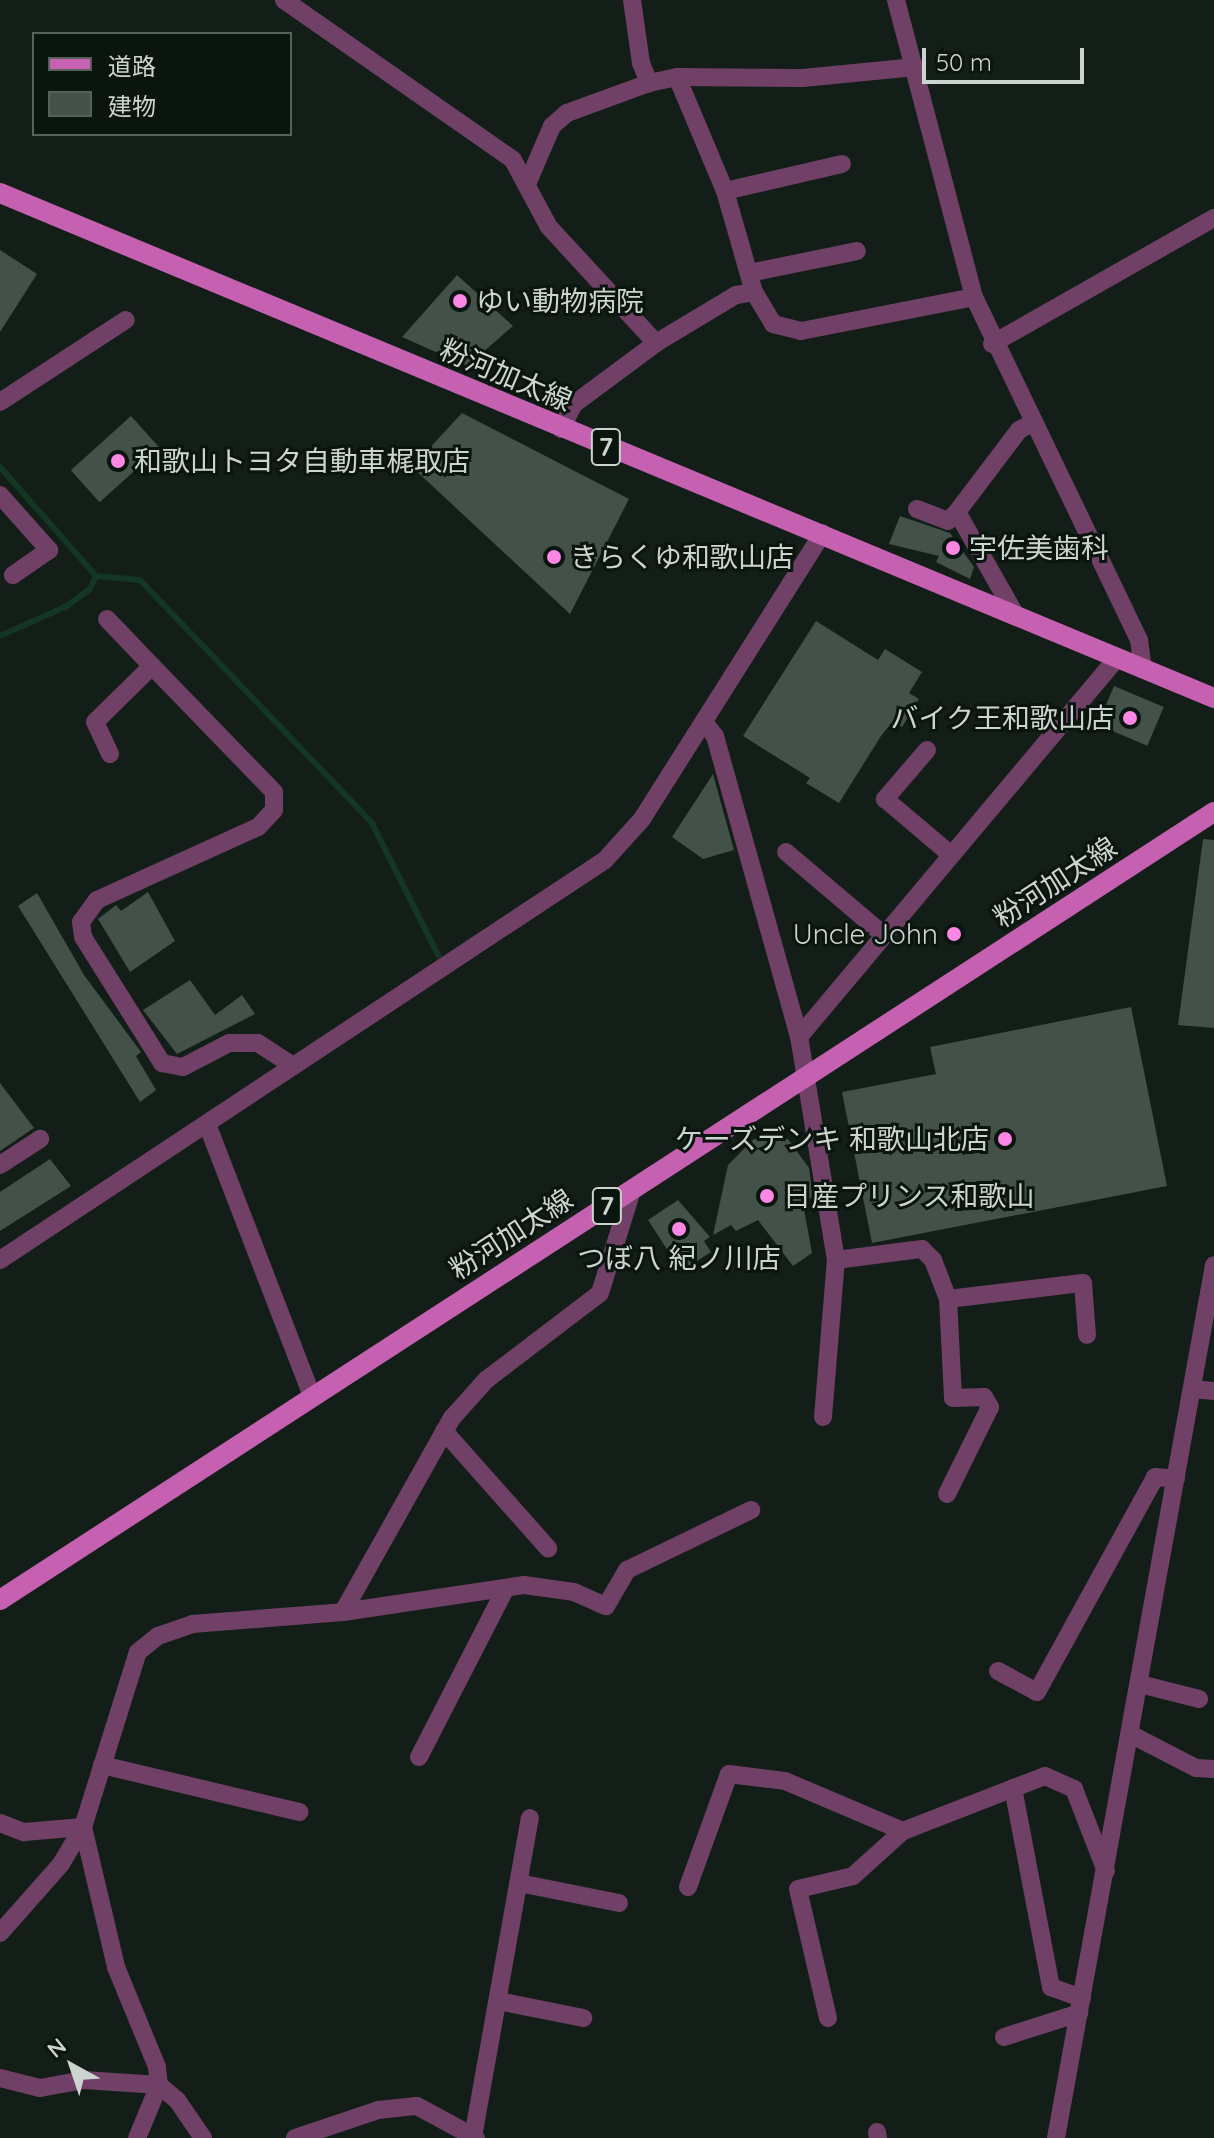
<!DOCTYPE html>
<html>
<head>
<meta charset="utf-8">
<style>
  body { margin:0 }
  #map { position:relative; width:1214px; height:2138px; overflow:hidden; background:#121e17; font-family:Quicksand,"Noto Sans JP",sans-serif }
  div>[style] { position:absolute }
  .stream>* { height:6px; margin:-3px; padding:0 3px; transform-origin:3px; border-radius:3px; background:#143624 }
  .building>* { inset:0; background:#445149; transform-origin:0 0 }
  .street>* { height:18px; margin:-9px; padding:0 9px; transform-origin:9px; border-radius:9px; background:#704066 }
  .primary>* { height:20px; margin:-10px; padding:0 10px; transform-origin:10px; border-radius:10px; background:#c661b2 }
  .dots>* { width:22px; height:22px; translate:-50% -50%; box-sizing:border-box; border:4px solid #09150e; border-radius:50% }
  span { translate:-50% -50%; white-space:nowrap; text-align:center; line-height:1.15; -webkit-text-stroke:6px #09150e; paint-order:stroke }
  .shield-label span { padding:2px 6px; background:#09150e; border:2px solid; border-radius:6px; -webkit-text-stroke-width:0 }
  .shield-label { font-size:26px; color:#ccd4cf; font-weight:700 }
  .poi-label { font-size:28px; color:#ccd4cf }
  .left { translate:0 -50%; text-align:left }
  .right { translate:-100% -50%; text-align:right }
  .street-label { font-size:28px; color:#ccd4cf }
  .legend { position:absolute; left:32px; top:32px; width:260px; height:104px; box-sizing:border-box; background:#09150e; border:2px solid #57615b; margin:0; padding:10px 14px; list-style:none; font-size:24px; color:#ccd4cf }
  .legend li { display:flex; align-items:center; gap:16px; height:40px }
  .legend b { width:40px; border:2px solid #57615b }
  .north { position:absolute; left:32px; top:2026px; width:80px; height:80px; -webkit-text-stroke:6px #09150e; paint-order:stroke; rotate:320deg; font-size:22px; font-weight:700; line-height:32px; text-align:center; color:#ccd4cf }
  .north::after { content:''; display:block; margin:auto; width:28px; height:36px; background:#ccd4cf; clip-path:polygon(50% 0,100% 100%,50% 72%,0 100%) }
  .scale { position:absolute; left:922px; top:48px; width:162px; height:36px; box-sizing:border-box; border:4px solid #ccd4cf; border-top:0; padding-left:10px; font-size:24px; line-height:28px; white-space:nowrap; color:#ccd4cf; -webkit-text-stroke:6px #09150e; paint-order:stroke }
</style>
</head>
<body>
<div id="map">
  <div class="stream">
    <div style="left:0;top:467px;width:145px;rotate:48.6deg"></div>
    <div style="left:96px;top:576px;width:14px;rotate:115deg"></div>
    <div style="left:90px;top:589px;width:31px;rotate:144deg"></div>
    <div style="left:65px;top:607px;width:71px;rotate:156deg"></div>
    <div style="left:96px;top:576px;width:44px;rotate:5.2deg"></div>
    <div style="left:140px;top:580px;width:336px;rotate:46.3deg"></div>
    <div style="left:372px;top:823px;width:148px;rotate:63.4deg"></div>
  </div>
  <div class="building">
    <div style="clip-path:polygon(0 250px,37px 274px,0 332px)"></div>
    <div style="clip-path:polygon(457px 275px,513px 326px,467px 366px,402px 337px)"></div>
    <div style="clip-path:polygon(462px 413px,629px 499px,570px 614px,412px 467px)"></div>
    <div style="left:131px;top:416px;width:43px;height:81px;rotate:48deg"></div>
    <div style="clip-path:polygon(900px 516px,950px 533px,974px 567px,970px 579px,936px 562px,939px 556px,889px 544px)"></div>
    <div style="clip-path:polygon(816px 621px,878px 660px,885px 649px,922px 672px,909px 693px,919px 699px,902px 727px,893px 721px,881px 736px,839px 803px,806px 783px,810px 778px,743px 736px)"></div>
    <div style="left:1114px;top:686px;width:54px;height:42px;rotate:23deg"></div>
    <div style="clip-path:polygon(713px 774px,734px 850px,703px 859px,672px 837px)"></div>
    <div style="clip-path:polygon(1203px 839px,1214px 840px,1214px 1028px,1178px 1025px)"></div>
    <div style="clip-path:polygon(148px 892px,175px 941px,130px 972px,98px 919px,116px 905px,121px 911px)"></div>
    <div style="clip-path:polygon(37px 893px,84px 975px,141px 1052px,136px 1056px,156px 1090px,140px 1102px,18px 906px)"></div>
    <div style="clip-path:polygon(190px 980px,215px 1015px,242px 995px,255px 1014px,177px 1054px,143px 1010px)"></div>
    <div style="clip-path:polygon(1131px 1007px,1167px 1186px,872px 1243px,842px 1092px,936px 1074px,930px 1047px)"></div>
    <div style="clip-path:polygon(0 1083px,34px 1128px,0 1151px)"></div>
    <div style="clip-path:polygon(754px 1139px,788px 1139px,809px 1168px,813px 1196px,803px 1204px,812px 1253px,793px 1266px,758px 1220px,736px 1231px,731px 1225px,713px 1235px,728px 1165px)"></div>
    <div style="clip-path:polygon(50px 1159px,71px 1186px,0 1231px,0 1192px)"></div>
    <div style="clip-path:polygon(678px 1200px,710px 1237px,704px 1241px,711px 1252px,681px 1271px,648px 1220px)"></div>
  </div>
  <div class="street">
    <div style="left:284px;top:0;width:279px;rotate:34.9deg"></div>
    <div style="left:513px;top:160px;width:76px;rotate:61.8deg"></div>
    <div style="left:549px;top:227px;width:158px;rotate:47.3deg"></div>
    <div style="left:632px;top:0;width:64px;rotate:81.9deg"></div>
    <div style="left:641px;top:63px;width:22px;rotate:68deg"></div>
    <div style="left:896px;top:0;width:307px;rotate:75.3deg"></div>
    <div style="left:974px;top:297px;width:381px;rotate:64.3deg"></div>
    <div style="left:1139px;top:640px;width:30px;rotate:82deg"></div>
    <div style="left:677px;top:77px;width:124px;rotate:67.2deg"></div>
    <div style="left:725px;top:191px;width:105px;rotate:74deg"></div>
    <div style="left:528px;top:182px;width:61px;rotate:-66.8deg"></div>
    <div style="left:552px;top:126px;width:20px;rotate:-41deg"></div>
    <div style="left:567px;top:113px;width:87px;rotate:-20.1deg"></div>
    <div style="left:649px;top:83px;width:29px;rotate:-12deg"></div>
    <div style="left:677px;top:77px;width:126px;rotate:0.5deg"></div>
    <div style="left:803px;top:78px;width:113px;rotate:-5.6deg"></div>
    <div style="left:725px;top:191px;width:120px;rotate:-13deg"></div>
    <div style="left:749px;top:273px;width:110px;rotate:-11.5deg"></div>
    <div style="left:992px;top:344px;width:255px;rotate:-29.6deg"></div>
    <div style="left:0;top:402px;width:150px;rotate:-33.1deg"></div>
    <div style="left:561px;top:429px;width:28px;rotate:-63deg"></div>
    <div style="left:574px;top:404px;width:102px;rotate:-36.6deg"></div>
    <div style="left:656px;top:343px;width:93px;rotate:-31deg"></div>
    <div style="left:736px;top:295px;width:18px;rotate:-9deg"></div>
    <div style="left:754px;top:292px;width:37px;rotate:59deg"></div>
    <div style="left:773px;top:324px;width:29px;rotate:14deg"></div>
    <div style="left:801px;top:331px;width:176px;rotate:-11.1deg"></div>
    <div style="left:0;top:495px;width:74px;rotate:48.3deg"></div>
    <div style="left:49px;top:550px;width:44px;rotate:145.2deg"></div>
    <div style="left:917px;top:509px;width:33px;rotate:21deg"></div>
    <div style="left:948px;top:521px;width:13px;rotate:-45deg"></div>
    <div style="left:1015px;top:614px;width:117px;rotate:-119.6deg"></div>
    <div style="left:957px;top:512px;width:103px;rotate:-52.9deg"></div>
    <div style="left:1019px;top:430px;width:13px;rotate:-27deg"></div>
    <div style="left:107px;top:619px;width:65px;rotate:46.2deg"></div>
    <div style="left:704px;top:722px;width:18px;rotate:52deg"></div>
    <div style="left:715px;top:736px;width:313px;rotate:74.4deg"></div>
    <div style="left:927px;top:750px;width:65px;rotate:130.6deg"></div>
    <div style="left:885px;top:799px;width:85px;rotate:40.2deg"></div>
    <div style="left:110px;top:754px;width:35px;rotate:-115deg"></div>
    <div style="left:95px;top:722px;width:80px;rotate:-44.5deg"></div>
    <div style="left:152px;top:666px;width:175px;rotate:45.9deg"></div>
    <div style="left:274px;top:792px;width:18px;rotate:90deg"></div>
    <div style="left:274px;top:810px;width:23px;rotate:133deg"></div>
    <div style="left:258px;top:827px;width:177px;rotate:155.6deg"></div>
    <div style="left:97px;top:900px;width:27px;rotate:126deg"></div>
    <div style="left:81px;top:922px;width:15px;rotate:82deg"></div>
    <div style="left:83px;top:937px;width:149px;rotate:57.9deg"></div>
    <div style="left:162px;top:1063px;width:21px;rotate:11deg"></div>
    <div style="left:183px;top:1067px;width:52px;rotate:-27.6deg"></div>
    <div style="left:229px;top:1043px;width:29px"></div>
    <div style="left:258px;top:1043px;width:42px;rotate:33.3deg"></div>
    <div style="left:786px;top:852px;width:128px;rotate:40.3deg"></div>
    <div style="left:207px;top:1124px;width:289px;rotate:68.9deg"></div>
    <div style="left:0;top:1165px;width:48px;rotate:-33deg"></div>
    <div style="left:0;top:1260px;width:725px;rotate:-33.47deg"></div>
    <div style="left:605px;top:860px;width:55px;rotate:-47.9deg"></div>
    <div style="left:642px;top:819px;width:338px;rotate:-57.7deg"></div>
    <div style="left:836px;top:1260px;width:87px;rotate:-7.3deg"></div>
    <div style="left:922px;top:1249px;width:16px;rotate:45deg"></div>
    <div style="left:933px;top:1260px;width:42px;rotate:69deg"></div>
    <div style="left:948px;top:1299px;width:99px;rotate:87.1deg"></div>
    <div style="left:953px;top:1398px;width:31px;rotate:-2deg"></div>
    <div style="left:984px;top:1397px;width:12px;rotate:59deg"></div>
    <div style="left:990px;top:1407px;width:97px;rotate:116.3deg"></div>
    <div style="left:948px;top:1299px;width:136px;rotate:-6.8deg"></div>
    <div style="left:1083px;top:1283px;width:52px;rotate:85.6deg"></div>
    <div style="left:1192px;top:1389px;width:22px;rotate:5deg"></div>
    <div style="left:823px;top:1417px;width:158px;rotate:-85.3deg"></div>
    <div style="left:836px;top:1260px;width:226px;rotate:-99.4deg"></div>
    <div style="left:799px;top:1037px;width:493px;rotate:-50deg"></div>
    <div style="left:444px;top:1431px;width:157px;rotate:48.4deg"></div>
    <div style="left:343px;top:1612px;width:183px;rotate:-8.5deg"></div>
    <div style="left:524px;top:1585px;width:50px;rotate:8deg"></div>
    <div style="left:574px;top:1592px;width:35px;rotate:24deg"></div>
    <div style="left:606px;top:1606px;width:42px;rotate:-59.7deg"></div>
    <div style="left:627px;top:1570px;width:138px;rotate:-25.8deg"></div>
    <div style="left:998px;top:1671px;width:44px;rotate:28.3deg"></div>
    <div style="left:1037px;top:1692px;width:245px;rotate:-61.2deg"></div>
    <div style="left:1155px;top:1477px;width:21px;rotate:5deg"></div>
    <div style="left:1140px;top:1684px;width:61px;rotate:14.3deg"></div>
    <div style="left:1132px;top:1735px;width:72px;rotate:27.3deg"></div>
    <div style="left:1196px;top:1768px;width:18px;rotate:3deg"></div>
    <div style="left:419px;top:1757px;width:190px;rotate:-62.8deg"></div>
    <div style="left:102px;top:1765px;width:203px;rotate:13.4deg"></div>
    <div style="left:1013px;top:1788px;width:203px;rotate:79.2deg"></div>
    <div style="left:1051px;top:1987px;width:33px;rotate:20deg"></div>
    <div style="left:0;top:1823px;width:26px;rotate:21deg"></div>
    <div style="left:24px;top:1832px;width:59px;rotate:-4.8deg"></div>
    <div style="left:83px;top:1827px;width:144px;rotate:76.7deg"></div>
    <div style="left:116px;top:1967px;width:108px;rotate:67.7deg"></div>
    <div style="left:157px;top:2067px;width:18px;rotate:84deg"></div>
    <div style="left:159px;top:2085px;width:57px;rotate:112.5deg"></div>
    <div style="left:519px;top:1883px;width:102px;rotate:11.3deg"></div>
    <div style="left:688px;top:1887px;width:120px;rotate:-70.1deg"></div>
    <div style="left:729px;top:1774px;width:56px;rotate:7.1deg"></div>
    <div style="left:785px;top:1781px;width:128px;rotate:23deg"></div>
    <div style="left:903px;top:1831px;width:152px;rotate:-21.2deg"></div>
    <div style="left:1045px;top:1776px;width:32px;rotate:24deg"></div>
    <div style="left:1074px;top:1789px;width:88px;rotate:68.7deg"></div>
    <div style="left:0;top:1933px;width:92px;rotate:-48.5deg"></div>
    <div style="left:61px;top:1864px;width:43px;rotate:-59.3deg"></div>
    <div style="left:83px;top:1827px;width:183px;rotate:-72.6deg"></div>
    <div style="left:138px;top:1652px;width:26px;rotate:-39deg"></div>
    <div style="left:158px;top:1636px;width:36px;rotate:-19deg"></div>
    <div style="left:192px;top:1624px;width:151px;rotate:-4.5deg"></div>
    <div style="left:343px;top:1612px;width:223px;rotate:-60.7deg"></div>
    <div style="left:452px;top:1418px;width:51px;rotate:-48.2deg"></div>
    <div style="left:486px;top:1380px;width:143px;rotate:-37.3deg"></div>
    <div style="left:600px;top:1293px;width:108px;rotate:-72.7deg"></div>
    <div style="left:498px;top:2001px;width:87px;rotate:11.3deg"></div>
    <div style="left:828px;top:2018px;width:132px;rotate:-103.1deg"></div>
    <div style="left:798px;top:1889px;width:57px;rotate:-13.3deg"></div>
    <div style="left:853px;top:1876px;width:67px;rotate:-42deg"></div>
    <div style="left:1004px;top:2037px;width:79px;rotate:-17.7deg"></div>
    <div style="left:0;top:2078px;width:41px;rotate:14deg"></div>
    <div style="left:40px;top:2088px;width:45px;rotate:-10.3deg"></div>
    <div style="left:84px;top:2080px;width:75px;rotate:3.8deg"></div>
    <div style="left:159px;top:2085px;width:23px;rotate:40deg"></div>
    <div style="left:177px;top:2100px;width:46px;rotate:55.6deg"></div>
    <div style="left:877px;top:2132px;width:6px;rotate:81deg"></div>
    <div style="left:473px;top:2137px;width:324px;rotate:-79.9deg"></div>
    <div style="left:295px;top:2138px;width:88px;rotate:-18.6deg"></div>
    <div style="left:378px;top:2110px;width:39px;rotate:-6deg"></div>
    <div style="left:417px;top:2106px;width:67px;rotate:28.5deg"></div>
    <div style="left:1056px;top:2138px;width:887px;rotate:-79.74deg"></div>
  </div>
  <div class="primary">
    <div style="left:0;top:193px;width:1315px;rotate:22.59deg"></div>
    <div style="left:0;top:1600px;width:1447px;rotate:-32.99deg"></div>
  </div>
  <div class="dots">
    <div style="left:460px;top:301px;background:#fb86e4"></div>
    <div style="left:118px;top:461px;background:#fb86e4"></div>
    <div style="left:953px;top:548px;background:#fb86e4"></div>
    <div style="left:554px;top:557px;background:#fb86e4"></div>
    <div style="left:1130px;top:718px;background:#fb86e4"></div>
    <div style="left:954px;top:934px;background:#fb86e4"></div>
    <div style="left:1005px;top:1139px;background:#fb86e4"></div>
    <div style="left:767px;top:1196px;background:#fb86e4"></div>
    <div style="left:679px;top:1229px;background:#fb86e4"></div>
  </div>
  <div class="shield-label">
    <span style="left:606px;top:447px">7</span>
    <span style="left:607px;top:1206px">7</span>
  </div>
  <div class="poi-label">
    <span class="left" style="left:476px;top:301px">ゆい動物病院</span>
    <span class="left" style="left:134px;top:461px">和歌山トヨタ自動車梶取店</span>
    <span class="left" style="left:969px;top:548px">宇佐美歯科</span>
    <span class="left" style="left:570px;top:557px">きらくゆ和歌山店</span>
    <span class="right" style="left:1114px;top:718px">バイク王和歌山店</span>
    <span class="right" style="left:938px;top:934px">Uncle John</span>
    <span class="right" style="left:989px;top:1139px">ケーズデンキ 和歌山北店</span>
    <span class="left" style="left:783px;top:1196px">日産プリンス和歌山</span>
    <span style="left:679px;top:1258px">つぼ八 紀ノ川店</span>
  </div>
  <div class="street-label">
    <span style="left:506px;top:375px;rotate:23deg">粉河加太線</span>
    <span style="left:1055px;top:882px;rotate:-33deg">粉河加太線</span>
    <span style="left:511px;top:1234px;rotate:-33deg">粉河加太線</span>
  </div>
  <ul class="legend">
  <li><b style="height:10px;background:#c661b2"></b>道路</li>
  <li><b style="height:22px;background:#445149"></b>建物</li>
  </ul>
  <div class="north">N</div>
  <div class="scale">50 m</div>
</div>
</body>
</html>
